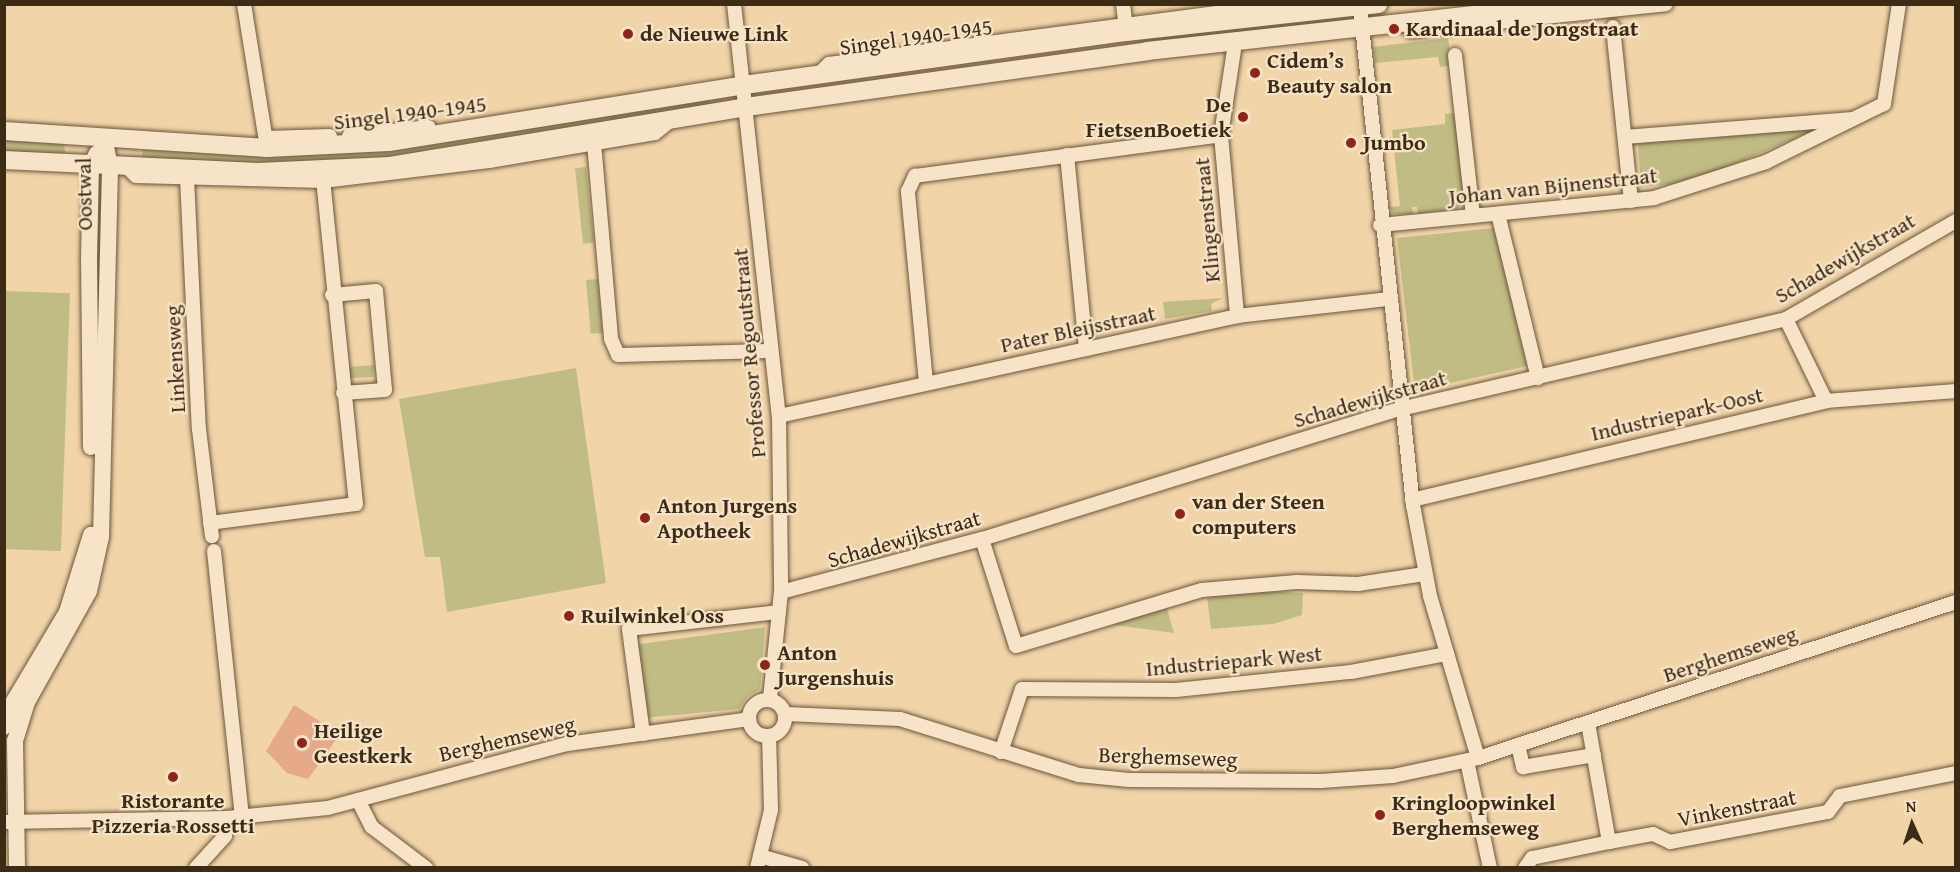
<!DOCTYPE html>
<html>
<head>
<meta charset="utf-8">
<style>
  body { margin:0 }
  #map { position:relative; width:1960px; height:872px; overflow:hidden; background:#f2d4a9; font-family:"Gentium Book Plus",serif }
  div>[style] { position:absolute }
  .green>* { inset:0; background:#c1bb84; transform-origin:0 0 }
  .building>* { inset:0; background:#e6a98a }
  .roads { filter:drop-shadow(0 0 2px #6a563b) drop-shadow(0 0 2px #6a563b) }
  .minor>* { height:14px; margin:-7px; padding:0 7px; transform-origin:7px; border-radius:7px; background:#f7e3c7 }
  .minor>.ring { margin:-7px; padding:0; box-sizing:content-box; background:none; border:14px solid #f7e3c7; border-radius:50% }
  .tertiary>* { height:16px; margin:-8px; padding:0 8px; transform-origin:8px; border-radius:8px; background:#f7e3c7 }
  .secondary>* { height:18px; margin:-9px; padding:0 9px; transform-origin:9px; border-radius:9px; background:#f7e3c7 }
  .dots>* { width:16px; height:16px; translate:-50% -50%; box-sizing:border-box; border:3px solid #f7e3c7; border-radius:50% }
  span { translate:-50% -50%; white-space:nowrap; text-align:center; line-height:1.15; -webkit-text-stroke:4.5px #f7e3c7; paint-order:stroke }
  .poi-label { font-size:22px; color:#3c2c16; font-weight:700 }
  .left { translate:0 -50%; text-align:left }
  .right { translate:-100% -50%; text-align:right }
  .street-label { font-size:22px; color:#3c2c16 }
  .frame { position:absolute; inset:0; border:6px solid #3c2c16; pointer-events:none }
  .north { position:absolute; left:1882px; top:794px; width:60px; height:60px; -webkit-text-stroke:4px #f7e3c7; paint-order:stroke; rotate:357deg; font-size:16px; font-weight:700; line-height:24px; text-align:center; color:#3c2c16 }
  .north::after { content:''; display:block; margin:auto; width:21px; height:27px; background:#3c2c16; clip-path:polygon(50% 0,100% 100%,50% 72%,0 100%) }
</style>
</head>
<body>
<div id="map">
  <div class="green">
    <div style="clip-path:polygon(1448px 38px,1452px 65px,1440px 67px,1438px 57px,1375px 63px,1373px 47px)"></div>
    <div style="clip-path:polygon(709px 95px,711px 108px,337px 167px,141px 161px,143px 150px,286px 156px)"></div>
    <div style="clip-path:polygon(1455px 113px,1466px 200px,1457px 209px,1418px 214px,1417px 207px,1412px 207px,1413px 214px,1393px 214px,1390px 207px,1400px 206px,1392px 130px,1445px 124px,1445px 114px)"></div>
    <div style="clip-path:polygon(1833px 122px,1692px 182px,1641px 187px,1638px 143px)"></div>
    <div style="clip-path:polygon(4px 139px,64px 144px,65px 151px,63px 157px,5px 153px)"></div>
    <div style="left:586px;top:167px;width:76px;height:11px;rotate:84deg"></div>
    <div style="clip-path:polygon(1494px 228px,1527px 366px,1415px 391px,1397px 238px)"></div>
    <div style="left:598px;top:279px;width:54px;height:12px;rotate:85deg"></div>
    <div style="left:5px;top:291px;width:65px;height:258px;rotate:2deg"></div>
    <div style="clip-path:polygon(1223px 298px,1211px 304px,1212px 311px,1165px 319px,1163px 302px)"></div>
    <div style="clip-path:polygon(374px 365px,373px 377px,350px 378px,349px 367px)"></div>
    <div style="clip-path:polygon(576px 368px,606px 583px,447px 612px,440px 557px,425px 557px,399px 399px)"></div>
    <div style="clip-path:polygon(1262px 591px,1303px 593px,1302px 615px,1273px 624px,1211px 629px,1207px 597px)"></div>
    <div style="clip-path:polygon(1166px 605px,1174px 633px,1107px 624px)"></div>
    <div style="clip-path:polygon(765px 627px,760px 689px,747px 697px,739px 709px,643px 718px,633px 645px)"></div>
  </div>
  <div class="building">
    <div style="clip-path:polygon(294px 705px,340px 734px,308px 779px,287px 773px,266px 751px)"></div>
  </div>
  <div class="roads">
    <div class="minor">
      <div style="left:244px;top:4px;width:146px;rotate:80.9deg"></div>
      <div style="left:734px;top:4px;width:414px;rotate:83.8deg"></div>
      <div style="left:779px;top:416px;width:176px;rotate:89.3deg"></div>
      <div style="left:781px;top:592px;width:108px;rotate:95.9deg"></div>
      <div style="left:1123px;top:4px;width:26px;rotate:83deg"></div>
      <div style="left:1360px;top:7px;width:501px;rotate:83.93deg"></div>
      <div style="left:1413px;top:505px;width:93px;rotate:79.4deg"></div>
      <div style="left:1430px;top:596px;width:169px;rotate:73.5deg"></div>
      <div style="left:1613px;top:27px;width:175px;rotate:84.1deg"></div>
      <div style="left:1411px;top:31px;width:256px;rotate:-6deg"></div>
      <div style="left:1234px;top:50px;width:86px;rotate:98.7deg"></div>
      <div style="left:1221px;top:135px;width:182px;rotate:84.9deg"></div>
      <div style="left:1455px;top:55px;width:162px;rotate:83.6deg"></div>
      <div style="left:818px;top:75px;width:16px;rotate:-45deg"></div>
      <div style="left:829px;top:64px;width:460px;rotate:-7.5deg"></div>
      <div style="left:349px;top:136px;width:80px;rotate:-6.5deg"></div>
      <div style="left:1625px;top:137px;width:228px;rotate:-4.5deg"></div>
      <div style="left:266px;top:138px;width:64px;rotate:-1.8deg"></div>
      <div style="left:594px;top:143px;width:197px;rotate:85deg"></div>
      <div style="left:611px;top:339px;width:17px;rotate:66deg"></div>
      <div style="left:618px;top:355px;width:151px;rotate:-1.5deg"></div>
      <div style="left:1067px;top:155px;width:195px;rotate:84.4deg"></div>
      <div style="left:126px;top:166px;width:14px;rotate:45deg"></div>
      <div style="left:136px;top:176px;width:187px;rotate:1.5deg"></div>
      <div style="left:323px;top:181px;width:167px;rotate:-6.9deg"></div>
      <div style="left:489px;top:161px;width:168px;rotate:-9.6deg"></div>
      <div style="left:655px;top:133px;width:21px;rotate:-39deg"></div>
      <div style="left:187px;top:178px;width:251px;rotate:87.3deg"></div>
      <div style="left:199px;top:429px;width:108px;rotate:83.1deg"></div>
      <div style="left:1498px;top:214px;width:169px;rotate:76.3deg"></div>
      <div style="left:1380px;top:225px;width:275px;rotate:-5.6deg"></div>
      <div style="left:1654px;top:198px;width:118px;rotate:-17.8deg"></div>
      <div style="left:1766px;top:162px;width:131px;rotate:-26.2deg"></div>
      <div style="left:1884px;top:104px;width:101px;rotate:-81.5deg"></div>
      <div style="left:332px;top:295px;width:44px;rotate:-5.2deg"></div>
      <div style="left:376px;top:291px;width:99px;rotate:84.8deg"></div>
      <div style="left:385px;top:390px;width:42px;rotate:175.9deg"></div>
      <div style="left:1786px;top:319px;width:91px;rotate:64deg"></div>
      <div style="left:926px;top:383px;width:193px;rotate:-95.4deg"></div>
      <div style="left:908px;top:191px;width:17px;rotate:-65deg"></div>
      <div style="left:915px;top:176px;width:309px;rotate:-7.6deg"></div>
      <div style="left:779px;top:416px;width:469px;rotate:-12.3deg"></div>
      <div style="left:1237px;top:316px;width:153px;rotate:-6.4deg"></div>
      <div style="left:1412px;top:500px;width:426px;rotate:-13.4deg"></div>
      <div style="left:1826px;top:401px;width:130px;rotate:-4.4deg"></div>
      <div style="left:210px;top:523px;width:147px;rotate:-7.4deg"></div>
      <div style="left:356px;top:504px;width:325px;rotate:-95.8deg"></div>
      <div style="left:982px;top:539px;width:112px;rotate:72.4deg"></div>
      <div style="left:1016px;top:646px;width:194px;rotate:-16.8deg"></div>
      <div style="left:1202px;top:590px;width:95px;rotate:-4.8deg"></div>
      <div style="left:1297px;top:582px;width:61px;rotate:1.9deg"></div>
      <div style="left:1358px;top:584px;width:67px;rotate:-8.6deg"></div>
      <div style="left:214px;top:551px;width:267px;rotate:84deg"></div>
      <div style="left:781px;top:592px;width:208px;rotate:-14.8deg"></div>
      <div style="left:982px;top:539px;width:438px;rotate:-17.3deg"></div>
      <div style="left:1400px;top:409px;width:396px;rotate:-13.1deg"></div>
      <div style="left:1786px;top:319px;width:196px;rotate:-30deg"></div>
      <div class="ring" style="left:749px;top:700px;width:22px;height:22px"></div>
      <div style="left:786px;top:714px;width:114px;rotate:2.5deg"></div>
      <div style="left:900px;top:719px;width:188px;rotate:17.4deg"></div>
      <div style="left:1079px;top:775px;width:50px;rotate:5.7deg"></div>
      <div style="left:1129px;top:780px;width:192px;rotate:0.3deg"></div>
      <div style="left:1321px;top:781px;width:72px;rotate:-4deg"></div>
      <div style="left:1393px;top:776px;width:87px;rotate:-12deg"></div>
      <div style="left:1478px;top:758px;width:503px;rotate:-18.07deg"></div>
      <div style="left:1588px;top:723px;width:121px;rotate:80deg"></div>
      <div style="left:643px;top:734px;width:106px;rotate:-97.6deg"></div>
      <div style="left:629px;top:629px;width:151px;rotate:-6.5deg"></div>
      <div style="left:1518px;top:745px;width:23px;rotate:77deg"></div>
      <div style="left:1523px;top:767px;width:72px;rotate:-9.6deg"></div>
      <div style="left:1001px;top:752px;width:66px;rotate:-71.6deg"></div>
      <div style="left:1022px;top:689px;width:154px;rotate:0.4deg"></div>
      <div style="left:1176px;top:690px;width:176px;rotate:-5.9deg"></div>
      <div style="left:1351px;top:672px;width:98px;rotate:-10.6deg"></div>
      <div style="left:1467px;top:761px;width:109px;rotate:77.9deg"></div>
      <div style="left:358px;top:800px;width:30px;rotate:63deg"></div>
      <div style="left:372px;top:827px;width:68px;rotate:37.2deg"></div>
      <div style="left:4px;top:822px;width:223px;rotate:-1deg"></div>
      <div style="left:227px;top:818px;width:101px;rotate:-5.7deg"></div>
      <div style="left:328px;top:808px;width:247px;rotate:-15deg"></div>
      <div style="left:567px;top:744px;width:184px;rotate:-7.8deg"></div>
      <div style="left:760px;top:856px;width:44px;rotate:15.9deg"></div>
      <div style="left:196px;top:868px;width:43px;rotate:-47.8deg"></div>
      <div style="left:225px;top:836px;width:18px;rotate:-84deg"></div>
      <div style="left:757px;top:868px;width:60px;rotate:-76.4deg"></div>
      <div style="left:771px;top:810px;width:74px;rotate:-91.5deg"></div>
      <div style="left:1525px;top:868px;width:12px;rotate:-55deg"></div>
      <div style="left:1532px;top:858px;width:79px;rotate:-11.7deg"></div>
      <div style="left:1609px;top:842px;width:45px;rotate:-10.3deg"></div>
      <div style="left:1653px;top:834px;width:19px;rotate:25deg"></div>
      <div style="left:1670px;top:842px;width:161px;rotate:-10.8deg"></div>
      <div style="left:1828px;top:812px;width:20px;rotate:-53deg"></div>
      <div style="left:1840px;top:796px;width:118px;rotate:-11.2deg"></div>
    </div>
    <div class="tertiary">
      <div style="left:91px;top:447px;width:187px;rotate:-90.6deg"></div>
      <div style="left:89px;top:260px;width:95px;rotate:-88.8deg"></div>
      <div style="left:91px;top:165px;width:13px;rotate:-63deg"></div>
      <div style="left:4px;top:727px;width:28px;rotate:-69deg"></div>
      <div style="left:14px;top:701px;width:104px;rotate:-59.2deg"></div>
      <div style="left:67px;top:612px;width:81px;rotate:-72.7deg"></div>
      <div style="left:17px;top:868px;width:127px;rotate:-90.9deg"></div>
      <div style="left:15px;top:741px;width:41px;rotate:-72.9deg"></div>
      <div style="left:27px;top:702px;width:127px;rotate:-60.8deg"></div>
      <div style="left:89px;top:591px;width:55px;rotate:-77.5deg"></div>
      <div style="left:101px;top:537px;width:371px;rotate:-88.6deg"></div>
      <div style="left:110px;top:166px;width:29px;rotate:-102deg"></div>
    </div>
    <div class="secondary">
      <div style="left:4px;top:131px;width:264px;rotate:3.7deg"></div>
      <div style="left:267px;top:148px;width:122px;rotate:-2.8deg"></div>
      <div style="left:389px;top:142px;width:360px;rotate:-9.1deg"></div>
      <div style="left:744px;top:85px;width:386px;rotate:-7.9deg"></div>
      <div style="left:1126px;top:32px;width:254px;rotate:-6.3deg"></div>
      <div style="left:4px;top:160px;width:254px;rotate:2.7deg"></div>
      <div style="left:258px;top:172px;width:132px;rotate:-2.6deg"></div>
      <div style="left:390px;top:166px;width:361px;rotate:-9.4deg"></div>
      <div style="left:746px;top:107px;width:405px;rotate:-7.9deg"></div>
      <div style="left:1147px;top:51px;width:427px;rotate:-6.3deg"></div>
    </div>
  </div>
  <div class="dots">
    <div style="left:1394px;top:29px;background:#8f2418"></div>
    <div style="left:628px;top:34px;background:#8f2418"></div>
    <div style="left:1255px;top:73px;background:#8f2418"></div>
    <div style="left:1243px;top:117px;background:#8f2418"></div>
    <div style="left:1351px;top:143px;background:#8f2418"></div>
    <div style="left:1180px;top:514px;background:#8f2418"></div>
    <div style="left:645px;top:518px;background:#8f2418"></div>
    <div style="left:569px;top:616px;background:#8f2418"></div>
    <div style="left:765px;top:665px;background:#8f2418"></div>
    <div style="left:302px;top:743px;background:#8f2418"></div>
    <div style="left:173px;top:777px;background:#8f2418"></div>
    <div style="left:1380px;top:815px;background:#8f2418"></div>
  </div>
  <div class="poi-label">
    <span class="left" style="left:1406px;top:29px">Kardinaal de Jongstraat</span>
    <span class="left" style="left:640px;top:34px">de Nieuwe Link</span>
    <span class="left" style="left:1267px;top:73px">Cidem’s<br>Beauty salon</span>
    <span class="right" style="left:1231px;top:117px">De<br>FietsenBoetiek</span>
    <span class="left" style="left:1363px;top:143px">Jumbo</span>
    <span class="left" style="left:1192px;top:514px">van der Steen<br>computers</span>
    <span class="left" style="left:657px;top:518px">Anton Jurgens<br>Apotheek</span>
    <span class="left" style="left:581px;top:616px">Ruilwinkel Oss</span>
    <span class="left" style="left:777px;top:665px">Anton<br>Jurgenshuis</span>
    <span class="left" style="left:314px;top:743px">Heilige<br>Geestkerk</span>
    <span style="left:173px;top:813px">Ristorante<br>Pizzeria Rossetti</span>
    <span class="left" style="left:1392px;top:815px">Kringloopwinkel<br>Berghemseweg</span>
  </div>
  <div class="street-label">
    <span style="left:916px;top:37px;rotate:-8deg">Singel 1940-1945</span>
    <span style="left:410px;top:113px;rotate:-7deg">Singel 1940-1945</span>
    <span style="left:1553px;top:186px;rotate:-6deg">Johan van Bijnenstraat</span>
    <span style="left:84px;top:194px;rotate:-91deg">Oostwal</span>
    <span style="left:1207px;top:220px;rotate:-95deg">Klingenstraat</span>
    <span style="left:1845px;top:258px;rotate:-30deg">Schadewijkstraat</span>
    <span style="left:1078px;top:329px;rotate:-12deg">Pater Bleijsstraat</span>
    <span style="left:749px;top:353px;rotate:-95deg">Professor Regoutstraat</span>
    <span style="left:175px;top:359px;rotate:-93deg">Linkensweg</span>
    <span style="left:1370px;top:399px;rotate:-16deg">Schadewijkstraat</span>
    <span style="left:1677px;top:414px;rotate:-13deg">Industriepark-Oost</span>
    <span style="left:904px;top:539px;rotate:-16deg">Schadewijkstraat</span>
    <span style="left:1730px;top:654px;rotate:-18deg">Berghemseweg</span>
    <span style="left:1234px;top:661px;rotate:-5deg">Industriepark West</span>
    <span style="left:507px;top:739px;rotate:-13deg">Berghemseweg</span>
    <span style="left:1168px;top:757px;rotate:2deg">Berghemseweg</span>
    <span style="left:1737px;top:808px;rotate:-11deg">Vinkenstraat</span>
  </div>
  <div class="frame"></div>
  <div class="north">N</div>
</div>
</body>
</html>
